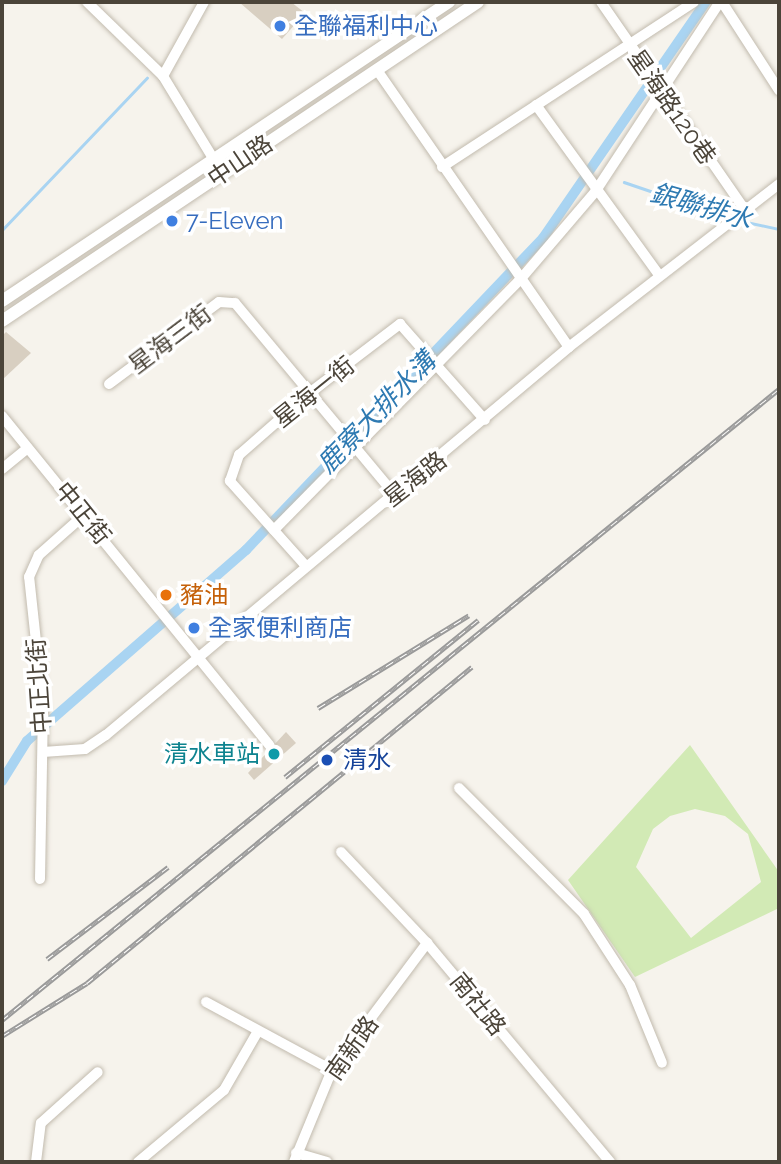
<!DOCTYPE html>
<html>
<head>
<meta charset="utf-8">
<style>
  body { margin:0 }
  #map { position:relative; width:781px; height:1164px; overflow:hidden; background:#f6f3ec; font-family:Raleway,"Noto Sans TC",sans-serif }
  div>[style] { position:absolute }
  .green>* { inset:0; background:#d2eab5 }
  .stream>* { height:2.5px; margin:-1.25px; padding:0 1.25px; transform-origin:1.25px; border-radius:1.25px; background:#a9d4f2 }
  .canal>* { height:10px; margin:-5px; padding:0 5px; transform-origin:5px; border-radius:5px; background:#a9d4f2 }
  .building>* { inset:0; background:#d8cfc1 }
  .roads { filter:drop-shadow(0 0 2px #c2bbae) drop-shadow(0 0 2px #c2bbae) }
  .minor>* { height:10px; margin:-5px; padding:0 5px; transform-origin:5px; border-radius:5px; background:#fff }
  .tertiary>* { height:12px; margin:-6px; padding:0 6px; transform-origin:6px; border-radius:6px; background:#fff }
  .rail>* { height:5px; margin-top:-2.5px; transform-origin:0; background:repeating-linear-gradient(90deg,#fff 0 8px,#9a9a9a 0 16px); box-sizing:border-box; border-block:2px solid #9a9a9a }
  .dots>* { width:19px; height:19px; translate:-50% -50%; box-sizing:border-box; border:4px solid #fff; border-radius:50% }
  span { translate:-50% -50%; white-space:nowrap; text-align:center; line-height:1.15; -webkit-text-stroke:7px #fff; paint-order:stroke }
  .shop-label { font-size:24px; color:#366cbe }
  .left { translate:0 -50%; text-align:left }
  .street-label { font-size:24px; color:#4b4439 }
  .food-label { font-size:24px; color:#c56008 }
  .culture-label { font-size:24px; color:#0d838f }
  .right { translate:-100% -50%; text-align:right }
  .transit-label { font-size:24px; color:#164399 }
  .water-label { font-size:26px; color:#2e7ab2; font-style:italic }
  .frame { position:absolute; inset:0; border:4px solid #4b4439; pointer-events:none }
</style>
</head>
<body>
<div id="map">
  <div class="green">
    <div style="clip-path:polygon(evenodd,690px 745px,779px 872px,779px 908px,635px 977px,568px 880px,690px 745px,695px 809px,725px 816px,748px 834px,761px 882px,691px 938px,636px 867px,653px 829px,670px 816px,695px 809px)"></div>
  </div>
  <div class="stream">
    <div style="left:624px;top:182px;width:112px;rotate:18.8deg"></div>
    <div style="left:737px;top:220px;width:43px;rotate:12.1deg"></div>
    <div style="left:2px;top:230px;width:210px;rotate:-46.4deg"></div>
  </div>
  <div class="canal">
    <div style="left:2px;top:781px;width:47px;rotate:-58deg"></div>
    <div style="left:27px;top:741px;width:291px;rotate:-41.1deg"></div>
    <div style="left:246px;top:550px;width:431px;rotate:-46.4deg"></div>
    <div style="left:543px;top:238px;width:287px;rotate:-55.4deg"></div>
  </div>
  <div class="building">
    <div style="clip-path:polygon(239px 2px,291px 2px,305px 13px,282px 39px)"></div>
    <div style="clip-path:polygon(6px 332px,31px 353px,2px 380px,2px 336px)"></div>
    <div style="clip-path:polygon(286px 732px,296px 743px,254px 780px,248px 773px)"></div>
  </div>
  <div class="roads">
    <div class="minor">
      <div style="left:87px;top:2px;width:106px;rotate:44.2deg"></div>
      <div style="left:163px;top:76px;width:114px;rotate:58.7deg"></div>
      <div style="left:601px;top:2px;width:253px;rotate:55.3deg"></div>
      <div style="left:722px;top:2px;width:105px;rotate:57.1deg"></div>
      <div style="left:377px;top:70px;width:337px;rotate:55.3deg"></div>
      <div style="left:163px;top:76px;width:85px;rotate:-61deg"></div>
      <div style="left:536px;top:105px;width:210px;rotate:54.1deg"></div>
      <div style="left:442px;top:167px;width:301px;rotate:-33.2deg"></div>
      <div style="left:109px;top:384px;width:137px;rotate:-36.7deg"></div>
      <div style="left:219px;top:302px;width:16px;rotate:4deg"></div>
      <div style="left:235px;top:303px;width:250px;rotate:50.2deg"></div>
      <div style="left:2px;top:416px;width:424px;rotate:50.9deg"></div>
      <div style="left:2px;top:469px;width:33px;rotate:-39deg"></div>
      <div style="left:274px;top:530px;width:349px;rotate:-45.5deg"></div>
      <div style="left:519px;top:281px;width:117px;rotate:-49.5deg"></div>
      <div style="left:595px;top:192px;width:227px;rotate:-56.7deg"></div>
      <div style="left:305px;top:565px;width:113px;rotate:-131.8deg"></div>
      <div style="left:230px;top:481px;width:28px;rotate:-71deg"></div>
      <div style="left:239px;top:455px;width:97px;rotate:-41.2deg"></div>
      <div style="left:312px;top:391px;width:111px;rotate:-37.3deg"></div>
      <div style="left:400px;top:324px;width:128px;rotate:48.5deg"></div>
      <div style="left:43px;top:752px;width:42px;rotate:-4.1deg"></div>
      <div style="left:85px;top:749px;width:25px;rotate:-34deg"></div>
      <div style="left:106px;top:735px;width:604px;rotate:-39.96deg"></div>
      <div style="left:569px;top:347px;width:266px;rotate:-37.8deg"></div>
      <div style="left:459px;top:788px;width:177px;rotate:45.2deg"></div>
      <div style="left:584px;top:914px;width:85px;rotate:57.1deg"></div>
      <div style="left:630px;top:985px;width:84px;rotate:67.7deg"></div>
      <div style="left:341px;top:852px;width:125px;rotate:46.6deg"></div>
      <div style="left:427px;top:943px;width:285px;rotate:50.1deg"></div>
      <div style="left:40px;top:879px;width:172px;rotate:-89deg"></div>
      <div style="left:43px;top:707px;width:131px;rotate:-96.1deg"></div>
      <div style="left:29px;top:577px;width:24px;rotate:-66deg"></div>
      <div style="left:39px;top:555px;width:60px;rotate:-41.6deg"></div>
      <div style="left:206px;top:1002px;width:143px;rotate:28.4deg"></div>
      <div style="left:296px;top:1153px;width:32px;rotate:16deg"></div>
      <div style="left:36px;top:1162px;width:39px;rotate:-83deg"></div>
      <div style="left:41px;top:1123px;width:76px;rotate:-41.8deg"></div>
      <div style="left:138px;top:1162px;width:112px;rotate:-39.9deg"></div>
      <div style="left:224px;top:1090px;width:68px;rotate:-60deg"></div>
      <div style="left:294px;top:1162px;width:100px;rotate:-67.6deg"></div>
      <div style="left:332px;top:1070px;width:159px;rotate:-53.2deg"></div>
    </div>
    <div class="tertiary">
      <div style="left:2px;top:301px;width:538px;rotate:-33.78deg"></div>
      <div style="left:2px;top:321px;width:573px;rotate:-33.83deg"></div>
    </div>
  </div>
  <div class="rail">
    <div style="left:318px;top:708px;width:177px;rotate:-31.6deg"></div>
    <div style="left:285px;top:777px;width:249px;rotate:-39.1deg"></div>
    <div style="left:47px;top:959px;width:152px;rotate:-37.2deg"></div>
    <div style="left:2px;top:1020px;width:1001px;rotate:-39.08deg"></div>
    <div style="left:2px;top:1036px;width:100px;rotate:-31.9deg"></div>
    <div style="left:87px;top:983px;width:498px;rotate:-39.4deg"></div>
  </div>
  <div class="dots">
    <div style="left:280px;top:26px;background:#3f7fe0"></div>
    <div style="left:172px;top:221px;background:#3f7fe0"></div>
    <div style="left:166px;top:595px;background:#e8710a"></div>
    <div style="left:194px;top:628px;background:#3f7fe0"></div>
    <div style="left:274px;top:754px;background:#0f9aa8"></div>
    <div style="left:327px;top:760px;background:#1a4fb4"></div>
  </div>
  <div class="shop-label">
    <span class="left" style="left:294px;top:26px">全聯福利中心</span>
    <span class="left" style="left:186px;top:221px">7-Eleven</span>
    <span class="left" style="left:208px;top:628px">全家便利商店</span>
  </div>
  <div class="street-label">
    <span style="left:672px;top:107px;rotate:55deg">星海路120巷</span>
    <span style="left:240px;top:161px;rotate:-34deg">中山路</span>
    <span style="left:170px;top:339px;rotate:-37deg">星海三街</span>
    <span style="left:314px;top:392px;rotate:-39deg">星海一街</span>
    <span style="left:415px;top:479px;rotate:-38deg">星海路</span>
    <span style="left:83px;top:513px;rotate:51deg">中正街</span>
    <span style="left:39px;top:686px;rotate:-94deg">中正北街</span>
    <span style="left:478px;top:1004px;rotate:51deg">南社路</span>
    <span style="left:352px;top:1048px;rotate:-55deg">南新路</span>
  </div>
  <div class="food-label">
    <span class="left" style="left:180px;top:595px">豬油</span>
  </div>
  <div class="culture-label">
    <span class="right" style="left:260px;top:754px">清水車站</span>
  </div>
  <div class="transit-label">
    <span class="left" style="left:343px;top:760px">清水</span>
  </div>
  <div class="water-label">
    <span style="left:701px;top:207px;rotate:16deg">銀聯排水</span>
    <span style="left:377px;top:413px;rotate:-46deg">鹿寮大排水溝</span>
  </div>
  <div class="frame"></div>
</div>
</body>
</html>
